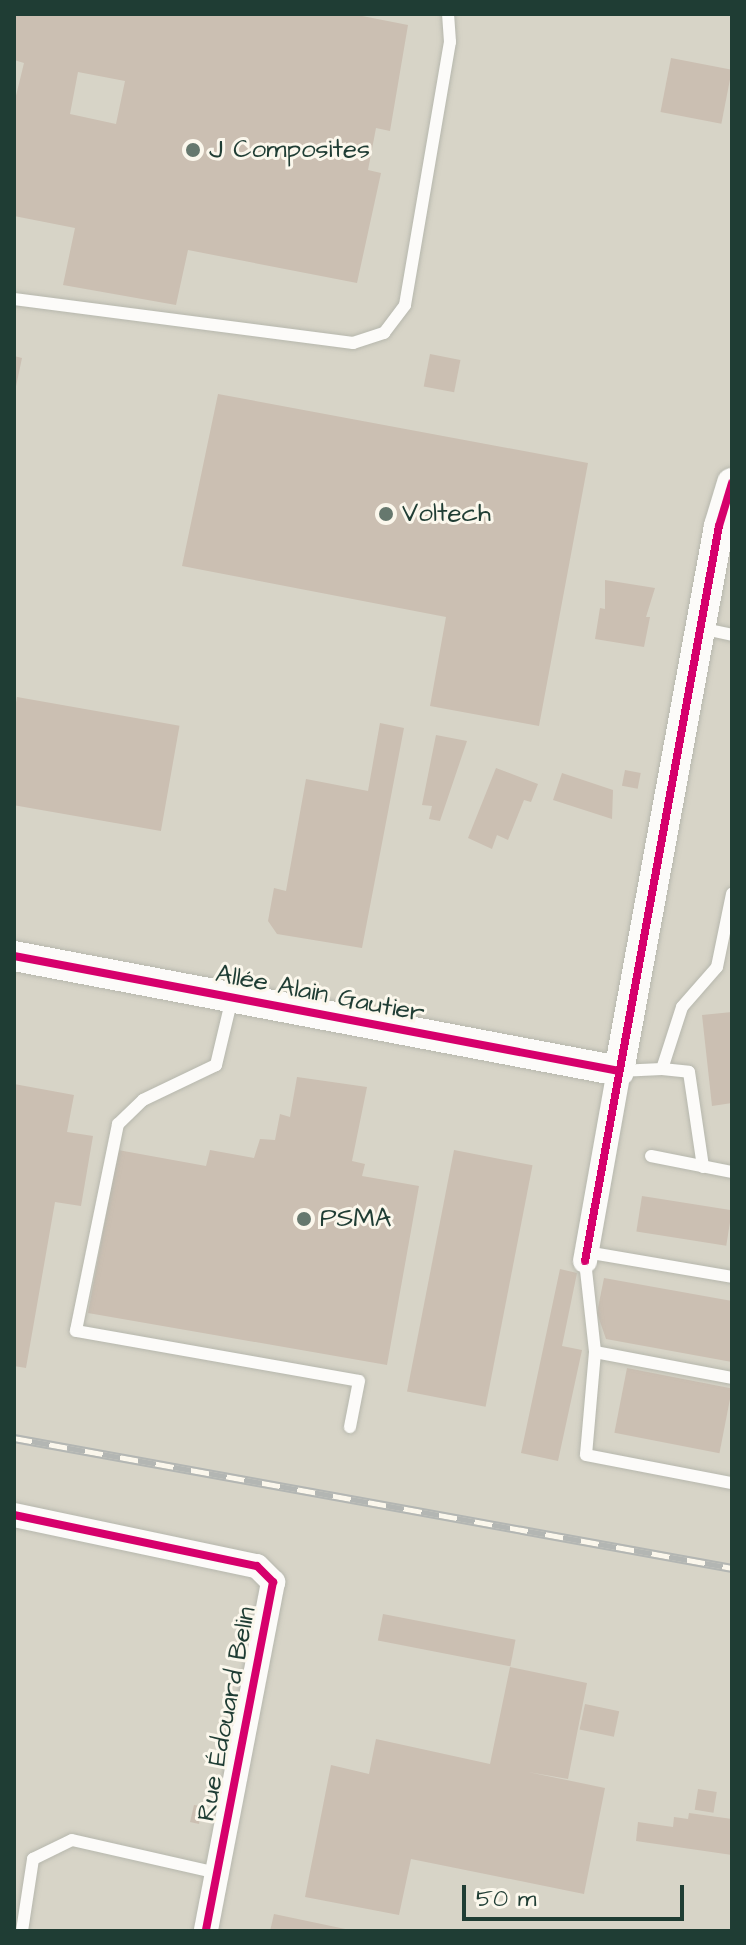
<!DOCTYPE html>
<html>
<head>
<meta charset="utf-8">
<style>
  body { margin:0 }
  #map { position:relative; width:746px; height:1945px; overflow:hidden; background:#eae7da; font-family:"Architects Daughter",sans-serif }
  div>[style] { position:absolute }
  .industrial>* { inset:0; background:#d7d4c7; transform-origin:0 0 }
  .building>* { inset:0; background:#cbbfb2; transform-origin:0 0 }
  .roads { filter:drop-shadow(0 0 2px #b6b7ad) drop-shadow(0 0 2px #b6b7ad) }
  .service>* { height:12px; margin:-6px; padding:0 6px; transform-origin:6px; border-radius:6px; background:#fcfbf9 }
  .minor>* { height:24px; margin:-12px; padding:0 12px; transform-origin:12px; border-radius:12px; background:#fcfbf9 }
  .tertiary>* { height:30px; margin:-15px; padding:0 15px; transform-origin:15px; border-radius:15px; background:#fcfbf9 }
  .rail>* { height:9px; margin-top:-4.5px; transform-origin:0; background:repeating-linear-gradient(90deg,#fbf7ec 0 18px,#b3b6b3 0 36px); box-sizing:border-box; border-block:2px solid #b3b6b3 }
  .cycleway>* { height:8px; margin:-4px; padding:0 4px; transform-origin:4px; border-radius:4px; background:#d6006c }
  .dots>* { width:22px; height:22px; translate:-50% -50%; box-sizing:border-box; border:4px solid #fbf7ec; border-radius:50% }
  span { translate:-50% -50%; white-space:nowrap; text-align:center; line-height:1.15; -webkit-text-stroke:6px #fbf7ec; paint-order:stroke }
  .poi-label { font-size:26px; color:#1f3d34 }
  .left { translate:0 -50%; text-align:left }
  .street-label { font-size:26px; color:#1f3d34 }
  .frame { position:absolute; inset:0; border:16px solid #1f3d34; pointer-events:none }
  .scale { position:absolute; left:462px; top:1885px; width:222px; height:36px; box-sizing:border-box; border:4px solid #1f3d34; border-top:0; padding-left:10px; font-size:24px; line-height:28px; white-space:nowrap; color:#1f3d34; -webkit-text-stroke:6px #fbf7ec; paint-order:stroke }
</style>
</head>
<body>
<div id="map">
  <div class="industrial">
    <div style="left:14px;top:14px;width:718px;height:1917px"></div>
  </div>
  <div class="building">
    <div style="clip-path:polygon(evenodd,14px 14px,352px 14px,408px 25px,390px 131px,376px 128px,368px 170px,381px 173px,357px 283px,188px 250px,176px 305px,63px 285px,75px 228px,14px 216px,14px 104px,24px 63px,14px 60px,14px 14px,78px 72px,125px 81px,116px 124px,70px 114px,78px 72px)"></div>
    <div style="left:671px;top:58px;width:62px;height:55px;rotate:11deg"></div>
    <div style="left:430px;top:354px;width:31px;height:33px;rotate:11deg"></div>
    <div style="clip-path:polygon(14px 356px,22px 358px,15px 391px,14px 390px)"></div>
    <div style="clip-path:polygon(218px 394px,588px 463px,539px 726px,430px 706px,446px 617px,182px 566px)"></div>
    <div style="clip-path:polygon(605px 580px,655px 588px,646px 617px,650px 617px,644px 647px,595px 639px,600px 608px,605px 609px)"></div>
    <div style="left:17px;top:697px;width:165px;height:107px;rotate:10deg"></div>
    <div style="clip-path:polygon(380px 723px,404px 728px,362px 948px,277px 934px,268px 921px,274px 888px,286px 891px,306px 779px,368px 791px)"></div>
    <div style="clip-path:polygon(436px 735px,467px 741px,440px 821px,429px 819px,432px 806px,422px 805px)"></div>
    <div style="clip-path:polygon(496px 768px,538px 784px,531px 802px,524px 800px,508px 840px,497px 835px,492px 849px,468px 838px)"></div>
    <div style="left:625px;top:770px;width:16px;height:16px;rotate:11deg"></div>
    <div style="clip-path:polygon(562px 773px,613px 790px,612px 819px,553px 800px)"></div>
    <div style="clip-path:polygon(732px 1012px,732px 1103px,712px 1106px,702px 1015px)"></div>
    <div style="clip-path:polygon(297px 1077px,367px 1087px,352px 1161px,365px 1164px,362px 1176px,419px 1186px,387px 1365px,88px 1313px,118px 1150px,206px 1166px,210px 1150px,254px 1158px,260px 1139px,275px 1140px,280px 1114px,290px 1117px)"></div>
    <div style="clip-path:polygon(14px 1084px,74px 1095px,67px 1132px,93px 1136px,81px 1206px,55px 1202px,26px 1368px,14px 1366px)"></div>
    <div style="left:454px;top:1150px;width:80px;height:246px;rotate:11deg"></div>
    <div style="left:642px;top:1196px;width:91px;height:36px;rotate:9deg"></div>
    <div style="clip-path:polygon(560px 1269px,577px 1273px,562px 1346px,582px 1350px,558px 1461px,521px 1453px)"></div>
    <div style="clip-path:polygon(604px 1278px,732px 1301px,732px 1362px,606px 1339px,597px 1313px)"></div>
    <div style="left:627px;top:1368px;width:107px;height:66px;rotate:11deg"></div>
    <div style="left:383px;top:1614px;width:135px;height:27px;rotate:11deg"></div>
    <div style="clip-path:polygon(510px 1667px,587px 1683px,568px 1779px,528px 1772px,605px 1788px,584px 1894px,411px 1859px,399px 1915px,305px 1897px,331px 1765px,369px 1774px,376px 1739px,490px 1764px)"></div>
    <div style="left:585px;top:1704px;width:35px;height:26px;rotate:12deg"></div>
    <div style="left:698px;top:1789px;width:19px;height:21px;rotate:9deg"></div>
    <div style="clip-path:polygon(194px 1805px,202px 1806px,199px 1824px,190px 1822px)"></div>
    <div style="clip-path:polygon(689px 1813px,732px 1819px,732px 1855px,636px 1841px,638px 1822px,673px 1827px,674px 1817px,688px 1819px)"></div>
    <div style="clip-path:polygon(274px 1914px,350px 1930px,350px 1931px,270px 1931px)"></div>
  </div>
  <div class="roads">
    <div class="service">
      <div style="left:14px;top:299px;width:342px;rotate:7.4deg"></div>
      <div style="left:353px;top:343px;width:33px;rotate:-18deg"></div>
      <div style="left:384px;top:333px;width:35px;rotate:-53deg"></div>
      <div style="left:405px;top:305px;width:267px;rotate:-80.3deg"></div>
      <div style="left:450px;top:42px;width:28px;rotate:-94deg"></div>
      <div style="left:700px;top:628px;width:33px;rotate:12deg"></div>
      <div style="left:232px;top:998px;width:69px;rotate:103.4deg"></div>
      <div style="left:216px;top:1065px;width:81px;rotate:154.4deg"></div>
      <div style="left:143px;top:1100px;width:35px;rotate:136deg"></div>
      <div style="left:118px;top:1124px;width:211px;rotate:101.5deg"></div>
      <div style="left:76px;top:1331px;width:287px;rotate:10deg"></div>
      <div style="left:359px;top:1381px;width:47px;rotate:101.1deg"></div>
      <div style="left:662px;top:1069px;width:27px;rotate:6deg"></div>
      <div style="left:689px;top:1072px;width:96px;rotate:81.6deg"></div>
      <div style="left:619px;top:1071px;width:43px;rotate:-2.7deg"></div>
      <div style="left:662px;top:1069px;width:65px;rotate:-72.1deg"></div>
      <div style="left:682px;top:1007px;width:53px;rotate:-48.8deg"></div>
      <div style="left:717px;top:967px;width:75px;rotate:-78.4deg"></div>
      <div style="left:651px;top:1156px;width:83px;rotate:11.2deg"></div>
      <div style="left:586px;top:1252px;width:148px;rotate:9.7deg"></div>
      <div style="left:585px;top:1261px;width:92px;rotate:83.7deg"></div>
      <div style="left:595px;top:1352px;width:103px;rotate:95deg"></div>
      <div style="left:586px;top:1455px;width:149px;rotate:10.9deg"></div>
      <div style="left:595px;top:1352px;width:139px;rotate:10.7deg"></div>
      <div style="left:22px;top:1931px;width:73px;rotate:-81.3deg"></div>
      <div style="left:33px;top:1859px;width:43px;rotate:-26deg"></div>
      <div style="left:72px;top:1840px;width:149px;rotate:12.8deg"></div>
    </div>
    <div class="minor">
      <div style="left:585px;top:1261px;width:193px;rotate:-79.9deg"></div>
      <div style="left:14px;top:1515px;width:248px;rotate:11.9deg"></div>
      <div style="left:257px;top:1566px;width:23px;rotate:45deg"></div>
      <div style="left:273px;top:1582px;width:355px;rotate:100.9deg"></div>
    </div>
    <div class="tertiary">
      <div style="left:14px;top:956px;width:616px;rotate:10.76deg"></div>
      <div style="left:619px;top:1071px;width:554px;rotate:-79.6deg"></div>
      <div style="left:719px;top:526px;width:45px;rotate:-73.2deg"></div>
    </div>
  </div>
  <div class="rail">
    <div style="left:14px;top:1438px;width:730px;rotate:10.26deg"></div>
  </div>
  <div class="cycleway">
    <div style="left:14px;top:956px;width:616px;rotate:10.76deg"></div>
    <div style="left:585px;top:1261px;width:747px;rotate:-79.67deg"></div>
    <div style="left:719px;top:526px;width:45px;rotate:-73.2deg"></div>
    <div style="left:14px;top:1515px;width:248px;rotate:11.9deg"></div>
    <div style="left:257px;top:1566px;width:23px;rotate:45deg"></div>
    <div style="left:273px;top:1582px;width:355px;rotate:100.9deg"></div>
  </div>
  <div class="dots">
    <div style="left:193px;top:150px;background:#66786e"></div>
    <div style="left:386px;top:514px;background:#66786e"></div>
    <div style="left:304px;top:1219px;background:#66786e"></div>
  </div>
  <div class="poi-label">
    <span class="left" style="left:209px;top:150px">J Composites</span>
    <span class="left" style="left:402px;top:514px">Voltech</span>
    <span class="left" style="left:320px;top:1219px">PSMA</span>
  </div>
  <div class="street-label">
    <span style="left:320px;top:994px;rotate:11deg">Allée Alain Gautier</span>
    <span style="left:227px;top:1714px;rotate:-79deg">Rue Édouard Belin</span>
  </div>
  <div class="frame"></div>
  <div class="scale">50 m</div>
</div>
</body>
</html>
